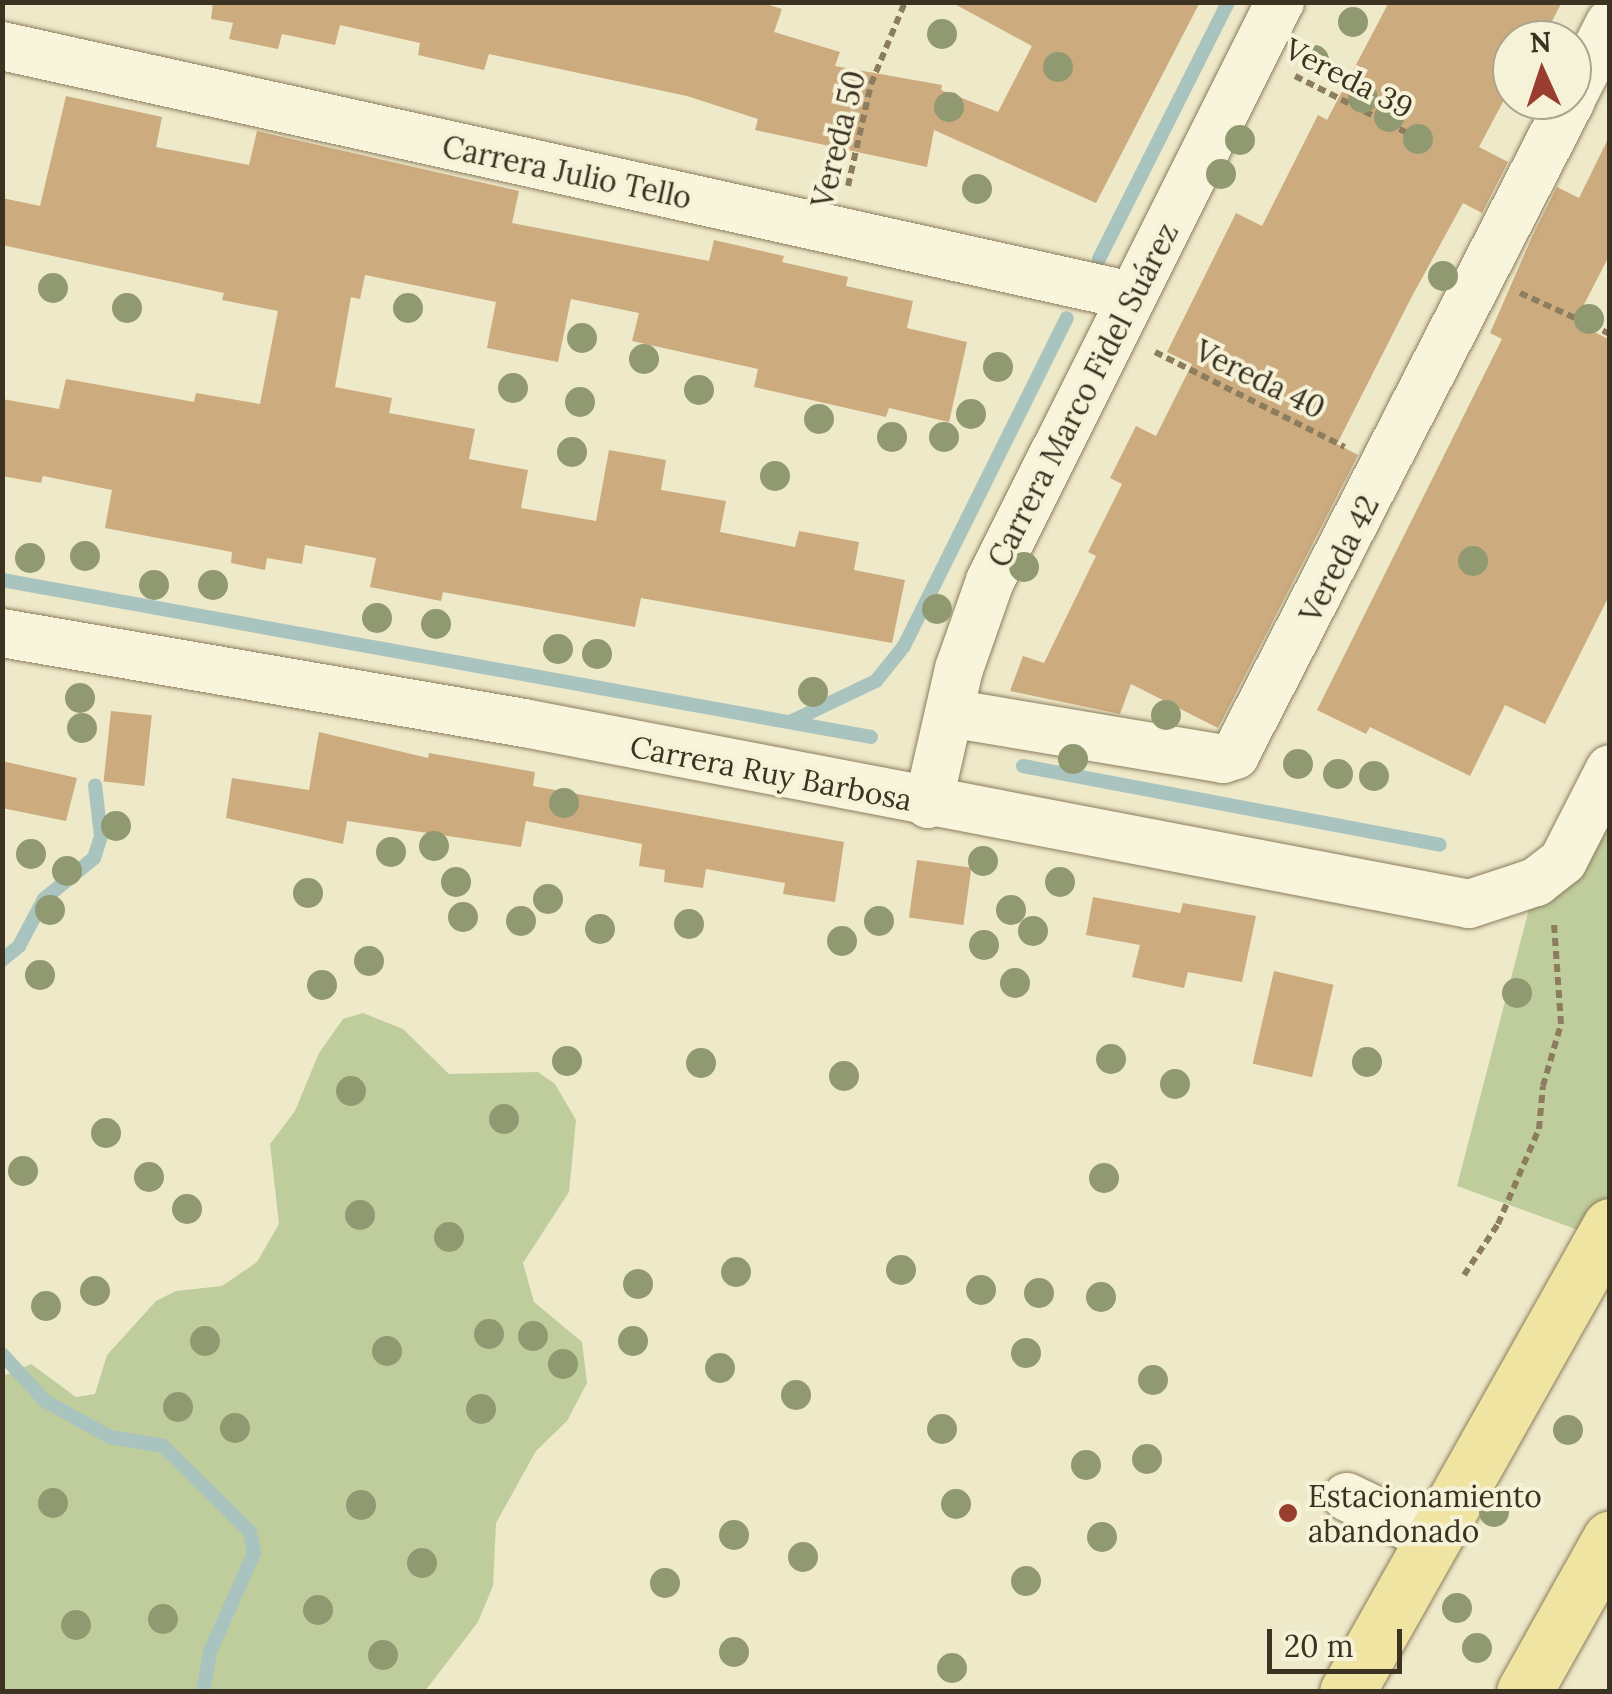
<!DOCTYPE html>
<html>
<head>
<meta charset="utf-8">
<style>
  body { margin:0 }
  #map { position:relative; width:1612px; height:1694px; overflow:hidden; background:#eee9c9; font-family:Lora,serif }
  div>[style] { position:absolute }
  .green>* { inset:0; background:#bfcd9c }
  .stream>* { height:14px; margin:-7px; padding:0 7px; transform-origin:7px; border-radius:7px; background:#a9c3bf }
  .building>* { inset:0; background:#ccab7f; transform-origin:0 0 }
  .path>* { height:6px; margin-top:-3px; transform-origin:0; background:repeating-linear-gradient(90deg,#8b7d5d 0 8px,transparent 0 13px) }
  .roads { filter:drop-shadow(0 0 2px #8b7d5d) drop-shadow(0 0 2px #8b7d5d) }
  .minor>* { height:48px; margin:-24px; padding:0 24px; transform-origin:24px; border-radius:24px; background:#f9f5dc }
  .major>* { height:55px; margin:-27.5px; padding:0 27.5px; transform-origin:27.5px; border-radius:27.5px; background:#f0e4a2 }
  .trees>* { width:30px; height:30px; margin:-15px; border-radius:50%; background:#909970 }
  .dots>* { width:28px; height:28px; translate:-50% -50%; box-sizing:border-box; border:5px solid #f6f2d8; border-radius:50% }
  span { translate:-50% -50%; white-space:nowrap; text-align:center; line-height:1.15; -webkit-text-stroke:8px #f6f2d8; paint-order:stroke }
  .street-label { font-size:30px; color:#3b3221 }
  .poi-label { font-size:30px; color:#3b3221 }
  .left { translate:0 -50%; text-align:left }
  .frame { position:absolute; inset:0; border:5px solid #3b3221; pointer-events:none }
  .north { position:absolute; left:1492px; top:20px; width:100px; height:100px; box-sizing:border-box; background:#f6f2d8; border:2px solid #aba58f; border-radius:50%; rotate:357deg; font-size:28px; font-weight:700; line-height:40px; text-align:center; color:#3b3221 }
  .north::after { content:''; display:block; margin:auto; width:35px; height:45px; background:#993e2e; clip-path:polygon(50% 0,100% 100%,50% 72%,0 100%) }
  .scale { position:absolute; left:1267px; top:1629px; width:135px; height:45px; box-sizing:border-box; border:5px solid #3b3221; border-top:0; padding-left:12px; font-size:30px; line-height:35px; white-space:nowrap; color:#3b3221; -webkit-text-stroke:8px #f6f2d8; paint-order:stroke }
</style>
</head>
<body>
<div id="map">
  <div class="green">
    <div style="clip-path:polygon(1609px 769px,1609px 1226px,1603px 1239px,1457px 1186px,1536px 882px)"></div>
    <div style="clip-path:polygon(363px 1013px,403px 1029px,449px 1074px,538px 1072px,555px 1084px,576px 1120px,569px 1192px,523px 1263px,534px 1302px,582px 1342px,587px 1383px,567px 1421px,536px 1451px,496px 1523px,493px 1586px,478px 1622px,425px 1691px,3px 1691px,3px 1376px,31px 1364px,76px 1397px,95px 1394px,107px 1355px,156px 1301px,176px 1291px,222px 1286px,257px 1262px,279px 1224px,270px 1144px,295px 1111px,319px 1053px,343px 1019px)"></div>
  </div>
  <div class="stream">
    <div style="left:1099px;top:259px;width:288px;rotate:-63.3deg"></div>
    <div style="left:2px;top:580px;width:883px;rotate:10.24deg"></div>
    <div style="left:792px;top:721px;width:93px;rotate:-25.5deg"></div>
    <div style="left:876px;top:681px;width:45px;rotate:-51.3deg"></div>
    <div style="left:904px;top:646px;width:366px;rotate:-63.6deg"></div>
    <div style="left:1023px;top:766px;width:424px;rotate:10.7deg"></div>
    <div style="left:2px;top:960px;width:22px;rotate:-39deg"></div>
    <div style="left:19px;top:946px;width:53px;rotate:-62deg"></div>
    <div style="left:44px;top:899px;width:65px;rotate:-39.4deg"></div>
    <div style="left:94px;top:858px;width:23px;rotate:-72deg"></div>
    <div style="left:101px;top:836px;width:51px;rotate:-96.7deg"></div>
    <div style="left:2px;top:1354px;width:64px;rotate:47.5deg"></div>
    <div style="left:45px;top:1401px;width:74px;rotate:29deg"></div>
    <div style="left:110px;top:1437px;width:54px;rotate:9.6deg"></div>
    <div style="left:163px;top:1446px;width:122px;rotate:44.7deg"></div>
    <div style="left:250px;top:1532px;width:21px;rotate:79deg"></div>
    <div style="left:254px;top:1553px;width:108px;rotate:114deg"></div>
    <div style="left:210px;top:1652px;width:41px;rotate:99.9deg"></div>
  </div>
  <div class="building">
    <div style="clip-path:polygon(213px 2px,760px 2px,782px 9px,774px 32px,840px 52px,835px 66px,942px 85px,941px 90px,998px 112px,1032px 46px,951px 2px,1200px 2px,1096px 203px,934px 130px,927px 167px,755px 130px,758px 119px,687px 96px,489px 54px,484px 70px,418px 55px,420px 43px,340px 25px,335px 45px,282px 34px,278px 49px,229px 39px,233px 23px,211px 19px)"></div>
    <div style="clip-path:polygon(1389px 2px,1562px 2px,1542px 40px,1512px 40px,1512px 85px,1479px 147px,1508px 162px,1482px 213px,1463px 203px,1410px 300px,1337px 444px,1358px 455px,1218px 728px,1131px 684px,1120px 714px,1010px 691px,1023px 656px,1044px 663px,1096px 556px,1088px 552px,1122px 484px,1110px 478px,1136px 426px,1156px 436px,1192px 364px,1167px 352px,1236px 213px,1262px 226px,1318px 115px,1327px 120px)"></div>
    <div style="clip-path:polygon(66px 96px,162px 117px,156px 147px,249px 165px,257px 131px,519px 191px,512px 223px,709px 261px,714px 240px,784px 256px,782px 262px,848px 277px,846px 286px,913px 301px,907px 328px,967px 342px,949px 422px,889px 408px,886px 417px,754px 387px,758px 369px,632px 341px,639px 313px,571px 299px,558px 362px,487px 348px,496px 302px,365px 275px,360px 299px,351px 297px,335px 387px,392px 398px,389px 413px,475px 429px,469px 459px,528px 470px,521px 508px,596px 521px,609px 450px,666px 460px,661px 490px,726px 501px,720px 532px,795px 547px,799px 531px,859px 542px,854px 570px,905px 580px,892px 643px,641px 598px,635px 627px,443px 592px,441px 601px,370px 587px,376px 558px,305px 545px,302px 564px,267px 558px,265px 570px,231px 563px,232px 552px,105px 528px,112px 490px,43px 476px,41px 483px,2px 476px,2px 399px,59px 409px,66px 379px,194px 402px,196px 393px,260px 404px,278px 311px,222px 300px,224px 293px,2px 245px,2px 198px,40px 206px)"></div>
    <div style="clip-path:polygon(1610px 135px,1610px 254px,1575px 322px,1610px 340px,1610px 594px,1545px 724px,1505px 705px,1470px 776px,1370px 727px,1366px 734px,1317px 710px,1502px 339px,1490px 333px,1532px 237px,1557px 187px,1579px 198px)"></div>
    <div style="left:111px;top:711px;width:41px;height:71px;rotate:6deg"></div>
    <div style="clip-path:polygon(319px 732px,428px 758px,429px 753px,535px 772px,533px 786px,844px 842px,835px 902px,783px 894px,785px 883px,706px 869px,703px 888px,664px 882px,665px 870px,639px 866px,642px 844px,526px 821px,521px 847px,347px 821px,343px 844px,226px 818px,232px 778px,309px 790px)"></div>
    <div style="clip-path:polygon(2px 761px,77px 778px,66px 821px,2px 808px)"></div>
    <div style="left:917px;top:860px;width:55px;height:58px;rotate:8deg"></div>
    <div style="clip-path:polygon(1093px 897px,1180px 913px,1183px 903px,1256px 916px,1242px 982px,1188px 972px,1184px 988px,1132px 977px,1140px 945px,1086px 935px)"></div>
    <div style="left:1274px;top:971px;width:61px;height:95px;rotate:13deg"></div>
  </div>
  <div class="path">
    <div style="left:1295px;top:76px;width:144px;rotate:26.9deg"></div>
    <div style="left:848px;top:186px;width:105px;rotate:-77.3deg"></div>
    <div style="left:871px;top:84px;width:89px;rotate:-67.5deg"></div>
    <div style="left:1520px;top:293px;width:99px;rotate:24.5deg"></div>
    <div style="left:1155px;top:352px;width:212px;rotate:26.6deg"></div>
    <div style="left:1464px;top:1275px;width:61px;rotate:-56.3deg"></div>
    <div style="left:1498px;top:1224px;width:103px;rotate:-66.7deg"></div>
    <div style="left:1539px;top:1129px;width:43px;rotate:-84.7deg"></div>
    <div style="left:1543px;top:1086px;width:65px;rotate:-73.8deg"></div>
    <div style="left:1561px;top:1024px;width:100px;rotate:-94deg"></div>
  </div>
  <div class="roads">
    <div class="minor">
      <div style="left:2px;top:46px;width:1157px;rotate:12.48deg"></div>
      <div style="left:1572px;top:97px;width:83px;rotate:-62.8deg"></div>
      <div style="left:2px;top:633px;width:530px;rotate:9.78deg"></div>
      <div style="left:524px;top:723px;width:962px;rotate:10.84deg"></div>
      <div style="left:1469px;top:904px;width:71px;rotate:-18.2deg"></div>
      <div style="left:1536px;top:882px;width:34px;rotate:-38deg"></div>
      <div style="left:1563px;top:861px;width:103px;rotate:-62.9deg"></div>
      <div style="left:949px;top:713px;width:278px;rotate:9.5deg"></div>
      <div style="left:1223px;top:759px;width:13px;rotate:-18deg"></div>
      <div style="left:1235px;top:755px;width:736px;rotate:-62.84deg"></div>
      <div style="left:928px;top:804px;width:139px;rotate:-77.1deg"></div>
      <div style="left:959px;top:669px;width:93px;rotate:-70.6deg"></div>
      <div style="left:990px;top:581px;width:648px;rotate:-63.4deg"></div>
      <div style="left:1347px;top:1497px;width:97px;rotate:25.8deg"></div>
    </div>
    <div class="major">
      <div style="left:1347px;top:1692px;width:535px;rotate:-60.56deg"></div>
      <div style="left:1524px;top:1692px;width:176px;rotate:-60.7deg"></div>
    </div>
  </div>
  <div class="trees">
    <div style="left:1353px;top:22px"></div>
    <div style="left:942px;top:34px"></div>
    <div style="left:1314px;top:60px"></div>
    <div style="left:1058px;top:67px"></div>
    <div style="left:1363px;top:98px"></div>
    <div style="left:949px;top:107px"></div>
    <div style="left:1389px;top:117px"></div>
    <div style="left:1418px;top:139px"></div>
    <div style="left:1240px;top:140px"></div>
    <div style="left:1221px;top:174px"></div>
    <div style="left:977px;top:189px"></div>
    <div style="left:1443px;top:276px"></div>
    <div style="left:53px;top:288px"></div>
    <div style="left:127px;top:308px"></div>
    <div style="left:408px;top:308px"></div>
    <div style="left:1589px;top:319px"></div>
    <div style="left:582px;top:338px"></div>
    <div style="left:644px;top:359px"></div>
    <div style="left:998px;top:367px"></div>
    <div style="left:513px;top:388px"></div>
    <div style="left:699px;top:390px"></div>
    <div style="left:580px;top:402px"></div>
    <div style="left:971px;top:414px"></div>
    <div style="left:819px;top:419px"></div>
    <div style="left:892px;top:437px"></div>
    <div style="left:944px;top:437px"></div>
    <div style="left:572px;top:452px"></div>
    <div style="left:775px;top:476px"></div>
    <div style="left:85px;top:556px"></div>
    <div style="left:30px;top:558px"></div>
    <div style="left:1473px;top:561px"></div>
    <div style="left:1024px;top:567px"></div>
    <div style="left:154px;top:585px"></div>
    <div style="left:213px;top:585px"></div>
    <div style="left:937px;top:609px"></div>
    <div style="left:377px;top:618px"></div>
    <div style="left:436px;top:624px"></div>
    <div style="left:558px;top:649px"></div>
    <div style="left:597px;top:654px"></div>
    <div style="left:813px;top:692px"></div>
    <div style="left:80px;top:698px"></div>
    <div style="left:1166px;top:715px"></div>
    <div style="left:82px;top:728px"></div>
    <div style="left:1073px;top:759px"></div>
    <div style="left:1298px;top:764px"></div>
    <div style="left:1338px;top:774px"></div>
    <div style="left:1374px;top:776px"></div>
    <div style="left:564px;top:803px"></div>
    <div style="left:116px;top:826px"></div>
    <div style="left:434px;top:846px"></div>
    <div style="left:391px;top:852px"></div>
    <div style="left:31px;top:854px"></div>
    <div style="left:983px;top:861px"></div>
    <div style="left:67px;top:871px"></div>
    <div style="left:456px;top:882px"></div>
    <div style="left:1060px;top:882px"></div>
    <div style="left:308px;top:893px"></div>
    <div style="left:548px;top:899px"></div>
    <div style="left:50px;top:910px"></div>
    <div style="left:1011px;top:910px"></div>
    <div style="left:463px;top:917px"></div>
    <div style="left:521px;top:921px"></div>
    <div style="left:879px;top:921px"></div>
    <div style="left:689px;top:924px"></div>
    <div style="left:600px;top:929px"></div>
    <div style="left:1033px;top:931px"></div>
    <div style="left:842px;top:941px"></div>
    <div style="left:984px;top:945px"></div>
    <div style="left:369px;top:961px"></div>
    <div style="left:40px;top:975px"></div>
    <div style="left:1015px;top:983px"></div>
    <div style="left:322px;top:985px"></div>
    <div style="left:1517px;top:993px"></div>
    <div style="left:1111px;top:1059px"></div>
    <div style="left:567px;top:1061px"></div>
    <div style="left:1367px;top:1062px"></div>
    <div style="left:701px;top:1063px"></div>
    <div style="left:844px;top:1076px"></div>
    <div style="left:1175px;top:1084px"></div>
    <div style="left:351px;top:1091px"></div>
    <div style="left:504px;top:1119px"></div>
    <div style="left:106px;top:1133px"></div>
    <div style="left:23px;top:1171px"></div>
    <div style="left:149px;top:1177px"></div>
    <div style="left:1104px;top:1178px"></div>
    <div style="left:187px;top:1209px"></div>
    <div style="left:360px;top:1215px"></div>
    <div style="left:449px;top:1237px"></div>
    <div style="left:901px;top:1270px"></div>
    <div style="left:736px;top:1272px"></div>
    <div style="left:638px;top:1284px"></div>
    <div style="left:981px;top:1290px"></div>
    <div style="left:95px;top:1291px"></div>
    <div style="left:1039px;top:1293px"></div>
    <div style="left:1101px;top:1297px"></div>
    <div style="left:46px;top:1306px"></div>
    <div style="left:489px;top:1334px"></div>
    <div style="left:533px;top:1336px"></div>
    <div style="left:205px;top:1341px"></div>
    <div style="left:633px;top:1341px"></div>
    <div style="left:387px;top:1351px"></div>
    <div style="left:1026px;top:1353px"></div>
    <div style="left:563px;top:1364px"></div>
    <div style="left:720px;top:1368px"></div>
    <div style="left:1153px;top:1380px"></div>
    <div style="left:796px;top:1395px"></div>
    <div style="left:178px;top:1407px"></div>
    <div style="left:481px;top:1409px"></div>
    <div style="left:235px;top:1428px"></div>
    <div style="left:942px;top:1429px"></div>
    <div style="left:1568px;top:1430px"></div>
    <div style="left:1147px;top:1459px"></div>
    <div style="left:1086px;top:1465px"></div>
    <div style="left:53px;top:1503px"></div>
    <div style="left:956px;top:1504px"></div>
    <div style="left:361px;top:1505px"></div>
    <div style="left:1494px;top:1512px"></div>
    <div style="left:734px;top:1535px"></div>
    <div style="left:1102px;top:1537px"></div>
    <div style="left:803px;top:1557px"></div>
    <div style="left:422px;top:1563px"></div>
    <div style="left:1026px;top:1581px"></div>
    <div style="left:665px;top:1583px"></div>
    <div style="left:1457px;top:1608px"></div>
    <div style="left:318px;top:1610px"></div>
    <div style="left:163px;top:1619px"></div>
    <div style="left:76px;top:1625px"></div>
    <div style="left:1477px;top:1648px"></div>
    <div style="left:734px;top:1652px"></div>
    <div style="left:383px;top:1655px"></div>
    <div style="left:952px;top:1668px"></div>
  </div>
  <div class="dots">
    <div style="left:1288px;top:1513px;background:#993e2e"></div>
  </div>
  <div class="street-label">
    <span style="left:1349px;top:78px;rotate:27deg">Vereda 39</span>
    <span style="left:838px;top:139px;rotate:-76deg">Vereda 50</span>
    <span style="left:567px;top:172px;rotate:12deg">Carrera Julio Tello</span>
    <span style="left:1260px;top:379px;rotate:26deg">Vereda 40</span>
    <span style="left:1083px;top:395px;rotate:-63deg">Carrera Marco Fidel Suárez</span>
    <span style="left:1339px;top:559px;rotate:-63deg">Vereda 42</span>
    <span style="left:771px;top:773px;rotate:11deg">Carrera Ruy Barbosa</span>
  </div>
  <div class="poi-label">
    <span class="left" style="left:1308px;top:1513px">Estacionamiento<br>abandonado</span>
  </div>
  <div class="frame"></div>
  <div class="north">N</div>
  <div class="scale">20 m</div>
</div>
</body>
</html>
